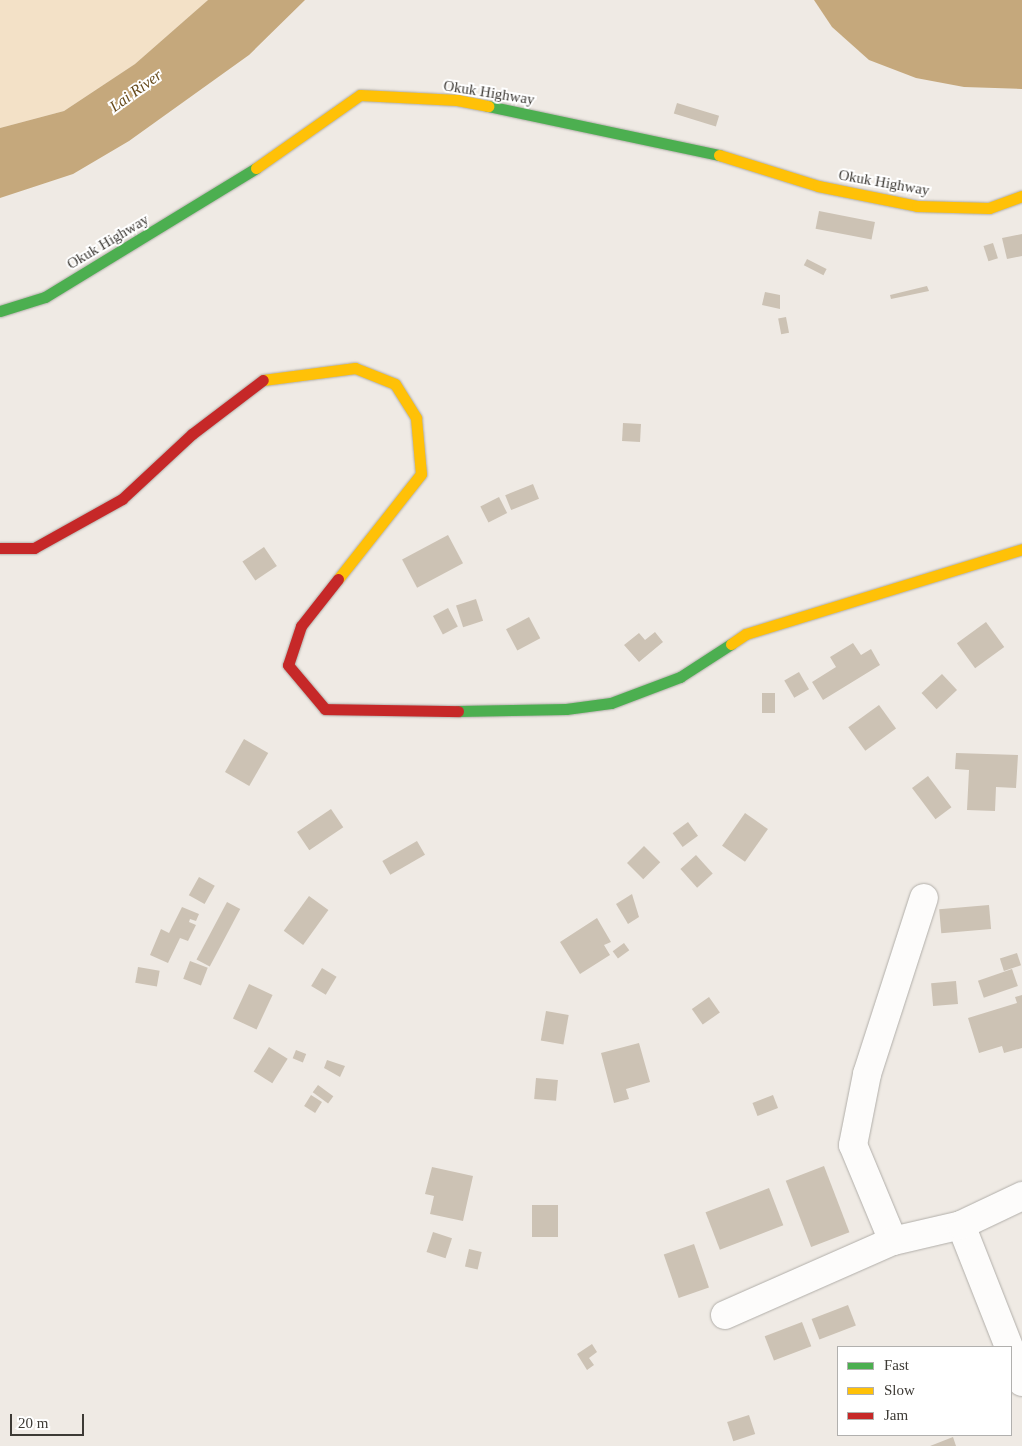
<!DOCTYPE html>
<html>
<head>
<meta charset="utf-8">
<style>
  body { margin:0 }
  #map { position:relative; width:1022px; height:1446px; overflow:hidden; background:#efeae4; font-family:Georgia,serif }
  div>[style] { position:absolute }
  .green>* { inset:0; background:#f3e1c7 }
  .water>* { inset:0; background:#c5a87c }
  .building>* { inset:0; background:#ccc2b4; transform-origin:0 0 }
  .roads { filter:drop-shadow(0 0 1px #b1aea9) drop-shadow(0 0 1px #b1aea9) }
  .street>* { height:28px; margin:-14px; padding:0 14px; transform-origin:14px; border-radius:14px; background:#fdfcfb }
  .fast>* { height:11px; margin:-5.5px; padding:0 5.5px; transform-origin:5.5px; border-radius:5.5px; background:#4caf50 }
  .slow>* { height:11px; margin:-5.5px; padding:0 5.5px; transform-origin:5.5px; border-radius:5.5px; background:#ffc107 }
  .jam>* { height:11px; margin:-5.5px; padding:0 5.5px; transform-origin:5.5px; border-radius:5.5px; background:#c62828 }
  span { translate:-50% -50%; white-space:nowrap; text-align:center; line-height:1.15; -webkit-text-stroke:4px #fff; paint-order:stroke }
  .street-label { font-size:15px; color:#3d3a35 }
  .water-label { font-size:16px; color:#674b1c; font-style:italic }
  .legend { position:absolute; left:837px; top:1346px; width:175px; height:90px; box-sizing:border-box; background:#fff; border:1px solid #b1b0ae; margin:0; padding:6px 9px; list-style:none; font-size:15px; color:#3d3a35 }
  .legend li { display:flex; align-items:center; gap:10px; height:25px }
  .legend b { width:25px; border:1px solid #b1b0ae }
  .scale { position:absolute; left:10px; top:1414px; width:74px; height:22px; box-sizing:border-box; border:2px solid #3d3a35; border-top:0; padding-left:6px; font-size:15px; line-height:18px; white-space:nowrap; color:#3d3a35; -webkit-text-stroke:4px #fff; paint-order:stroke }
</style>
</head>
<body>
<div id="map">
  <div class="green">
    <div style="clip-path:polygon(0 0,208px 0,135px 64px,64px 111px,0 128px)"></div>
  </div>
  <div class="water">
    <div style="clip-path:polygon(208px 0,305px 0,249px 55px,129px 141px,73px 174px,0 198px,0 128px,64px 111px,135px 64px)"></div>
    <div style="clip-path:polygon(814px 0,1022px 0,1022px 89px,964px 87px,916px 78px,869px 60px,832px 27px)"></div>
  </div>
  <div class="building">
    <div style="left:677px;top:103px;width:44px;height:11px;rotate:17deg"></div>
    <div style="left:819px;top:211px;width:57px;height:18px;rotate:11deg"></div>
    <div style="clip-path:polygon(1022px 234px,1022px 256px,1007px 259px,1002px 238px)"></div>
    <div style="left:993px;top:243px;width:16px;height:10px;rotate:72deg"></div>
    <div style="left:807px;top:259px;width:22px;height:7px;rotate:27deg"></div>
    <div style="clip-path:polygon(927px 286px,929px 291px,891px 299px,890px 295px)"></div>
    <div style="clip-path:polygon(765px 292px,780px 295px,780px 309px,762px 305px)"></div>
    <div style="left:786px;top:317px;width:16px;height:8px;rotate:79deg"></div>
    <div style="left:623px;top:423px;width:18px;height:18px;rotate:3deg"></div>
    <div style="left:533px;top:484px;width:16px;height:30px;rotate:68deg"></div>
    <div style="left:499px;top:497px;width:18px;height:21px;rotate:63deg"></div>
    <div style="left:448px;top:535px;width:32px;height:52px;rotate:62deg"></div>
    <div style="left:264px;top:547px;width:23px;height:26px;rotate:56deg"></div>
    <div style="left:476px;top:599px;width:23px;height:21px;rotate:72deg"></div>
    <div style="left:448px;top:608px;width:21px;height:17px;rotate:62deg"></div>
    <div style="left:529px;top:617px;width:24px;height:26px;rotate:62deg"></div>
    <div style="left:986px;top:622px;width:31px;height:36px;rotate:54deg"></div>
    <div style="clip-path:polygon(655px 632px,663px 642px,639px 662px,624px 645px,639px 633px,645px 640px)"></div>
    <div style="clip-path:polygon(853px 643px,861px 655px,871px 649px,880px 665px,823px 700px,812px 682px,836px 667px,830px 657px)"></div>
    <div style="left:799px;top:672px;width:20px;height:17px;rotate:60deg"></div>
    <div style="left:942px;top:674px;width:22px;height:28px;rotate:47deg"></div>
    <div style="left:775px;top:693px;width:20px;height:13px;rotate:90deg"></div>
    <div style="left:879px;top:705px;width:29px;height:38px;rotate:54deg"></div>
    <div style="left:244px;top:739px;width:28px;height:38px;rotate:30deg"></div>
    <div style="clip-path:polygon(956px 753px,1018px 755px,1016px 788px,996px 787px,995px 811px,967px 810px,969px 770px,955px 769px)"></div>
    <div style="left:928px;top:776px;width:39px;height:20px;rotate:53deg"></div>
    <div style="left:331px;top:809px;width:22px;height:41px;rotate:56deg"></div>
    <div style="left:745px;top:813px;width:28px;height:40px;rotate:35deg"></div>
    <div style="left:688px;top:822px;width:17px;height:19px;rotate:54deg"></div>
    <div style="left:417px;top:841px;width:16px;height:40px;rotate:60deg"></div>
    <div style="left:644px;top:846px;width:23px;height:24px;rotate:45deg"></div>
    <div style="left:696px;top:855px;width:25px;height:21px;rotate:48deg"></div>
    <div style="left:199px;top:877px;width:18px;height:21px;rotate:29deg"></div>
    <div style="clip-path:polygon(632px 894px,639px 917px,628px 924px,616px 904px)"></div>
    <div style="left:309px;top:896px;width:24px;height:43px;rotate:36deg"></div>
    <div style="left:227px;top:902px;width:15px;height:65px;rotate:28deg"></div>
    <div style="left:989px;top:905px;width:24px;height:50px;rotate:85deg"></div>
    <div style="clip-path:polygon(182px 907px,199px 914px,196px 921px,190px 919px,189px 922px,196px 925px,188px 941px,180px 938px,168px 963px,150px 955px,161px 929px,169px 933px)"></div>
    <div style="clip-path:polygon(597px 918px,611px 942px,604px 945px,610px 955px,580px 974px,560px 942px)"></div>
    <div style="left:624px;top:943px;width:9px;height:14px;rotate:54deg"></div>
    <div style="left:1017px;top:953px;width:13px;height:18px;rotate:72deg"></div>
    <div style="left:190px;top:961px;width:19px;height:19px;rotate:21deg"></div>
    <div style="left:138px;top:967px;width:22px;height:16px;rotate:10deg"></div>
    <div style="left:322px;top:968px;width:17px;height:21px;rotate:31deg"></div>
    <div style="left:1012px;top:969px;width:18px;height:36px;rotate:71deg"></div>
    <div style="left:956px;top:981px;width:23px;height:25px;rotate:85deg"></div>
    <div style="left:249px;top:984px;width:26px;height:38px;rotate:25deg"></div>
    <div style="clip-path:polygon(1022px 995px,1022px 1048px,1004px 1053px,1002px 1046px,979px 1053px,968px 1018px,1017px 1003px,1015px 997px)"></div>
    <div style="left:709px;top:997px;width:19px;height:21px;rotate:55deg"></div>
    <div style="left:546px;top:1011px;width:23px;height:30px;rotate:10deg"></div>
    <div style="clip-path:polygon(639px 1043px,650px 1082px,626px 1089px,629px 1099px,614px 1103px,601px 1053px)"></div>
    <div style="left:269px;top:1047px;width:22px;height:29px;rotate:32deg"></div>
    <div style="left:296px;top:1050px;width:11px;height:9px;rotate:22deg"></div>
    <div style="clip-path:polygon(327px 1060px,345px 1066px,340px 1077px,324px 1068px)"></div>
    <div style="left:536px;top:1078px;width:22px;height:21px;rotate:5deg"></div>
    <div style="left:318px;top:1085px;width:19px;height:9px;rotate:36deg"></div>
    <div style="left:311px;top:1095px;width:13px;height:13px;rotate:32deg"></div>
    <div style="left:773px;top:1095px;width:14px;height:22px;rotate:69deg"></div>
    <div style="left:824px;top:1166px;width:71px;height:41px;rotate:69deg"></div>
    <div style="clip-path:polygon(432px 1167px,473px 1176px,463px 1221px,430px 1214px,434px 1196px,425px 1194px)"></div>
    <div style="left:769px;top:1188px;width:40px;height:68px;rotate:69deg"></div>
    <div style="left:558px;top:1205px;width:32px;height:26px;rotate:90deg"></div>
    <div style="left:433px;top:1232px;width:20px;height:21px;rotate:18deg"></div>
    <div style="left:694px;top:1244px;width:46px;height:32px;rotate:71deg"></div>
    <div style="left:469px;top:1249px;width:13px;height:18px;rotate:13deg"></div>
    <div style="left:848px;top:1305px;width:22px;height:39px;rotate:69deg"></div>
    <div style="left:802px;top:1322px;width:26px;height:40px;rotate:69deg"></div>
    <div style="clip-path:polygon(592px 1344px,597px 1352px,589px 1358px,594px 1365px,587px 1370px,577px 1354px)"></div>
    <div style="left:749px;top:1415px;width:20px;height:23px;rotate:72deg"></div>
    <div style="clip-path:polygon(953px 1437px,956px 1446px,930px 1446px)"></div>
  </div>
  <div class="roads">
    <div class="street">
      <div style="left:961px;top:1225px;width:131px;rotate:68.5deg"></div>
      <div style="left:893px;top:1241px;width:104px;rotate:-112.6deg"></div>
      <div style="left:853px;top:1145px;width:72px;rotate:-78.8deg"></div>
      <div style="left:867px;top:1074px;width:185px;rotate:-72.1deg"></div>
      <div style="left:725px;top:1315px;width:184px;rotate:-23.8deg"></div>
      <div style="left:893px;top:1241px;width:70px;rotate:-13.2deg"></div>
      <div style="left:961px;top:1225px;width:68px;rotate:-25.4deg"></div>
      <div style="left:1011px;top:1353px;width:31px;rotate:69deg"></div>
    </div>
    <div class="fast">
      <div style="left:488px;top:106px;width:236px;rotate:12deg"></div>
      <div style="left:0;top:311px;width:47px;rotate:-17.3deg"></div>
      <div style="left:45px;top:297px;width:247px;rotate:-31.4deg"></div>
      <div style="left:458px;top:711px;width:108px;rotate:-1.1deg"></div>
      <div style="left:566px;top:709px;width:45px;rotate:-7.6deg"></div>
      <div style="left:611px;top:703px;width:74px;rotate:-20.6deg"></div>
      <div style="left:680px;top:677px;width:61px;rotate:-32.9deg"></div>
    </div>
    <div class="slow">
      <div style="left:719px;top:155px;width:104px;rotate:17.4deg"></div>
      <div style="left:818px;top:186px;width:101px;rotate:11.4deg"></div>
      <div style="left:917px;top:206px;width:72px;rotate:1.6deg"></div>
      <div style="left:989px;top:208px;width:35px;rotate:-20deg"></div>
      <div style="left:256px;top:168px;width:127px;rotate:-35.1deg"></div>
      <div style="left:360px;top:95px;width:97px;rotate:3deg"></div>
      <div style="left:457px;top:100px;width:32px;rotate:11deg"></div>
      <div style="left:263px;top:380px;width:93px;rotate:-7.4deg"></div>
      <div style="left:355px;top:368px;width:43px;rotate:21.8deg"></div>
      <div style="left:395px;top:384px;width:40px;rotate:58deg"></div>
      <div style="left:416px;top:418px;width:56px;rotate:84.9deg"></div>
      <div style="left:421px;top:474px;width:134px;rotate:128.3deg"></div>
      <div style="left:731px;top:644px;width:18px;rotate:-34deg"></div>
      <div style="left:746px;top:634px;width:289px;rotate:-17.1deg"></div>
    </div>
    <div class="jam">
      <div style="left:0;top:548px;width:34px"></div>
      <div style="left:34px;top:548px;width:101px;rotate:-29.1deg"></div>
      <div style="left:122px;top:499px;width:96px;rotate:-42.9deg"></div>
      <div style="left:192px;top:434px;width:89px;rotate:-37.3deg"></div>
      <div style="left:338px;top:579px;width:60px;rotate:128.2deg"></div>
      <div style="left:301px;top:626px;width:41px;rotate:108.4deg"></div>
      <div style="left:288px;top:665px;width:57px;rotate:49.9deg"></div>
      <div style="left:325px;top:709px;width:133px;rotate:0.9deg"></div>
    </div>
  </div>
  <div class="street-label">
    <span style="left:489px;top:93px;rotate:9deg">Okuk Highway</span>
    <span style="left:884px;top:183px;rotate:10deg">Okuk Highway</span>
    <span style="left:108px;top:242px;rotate:-31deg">Okuk Highway</span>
  </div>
  <div class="water-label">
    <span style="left:136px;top:91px;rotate:-36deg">Lai River</span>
  </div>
  <ul class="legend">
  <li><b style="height:6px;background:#4caf50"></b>Fast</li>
  <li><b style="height:6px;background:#ffc107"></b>Slow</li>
  <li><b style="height:6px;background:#c62828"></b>Jam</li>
  </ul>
  <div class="scale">20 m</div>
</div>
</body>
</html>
